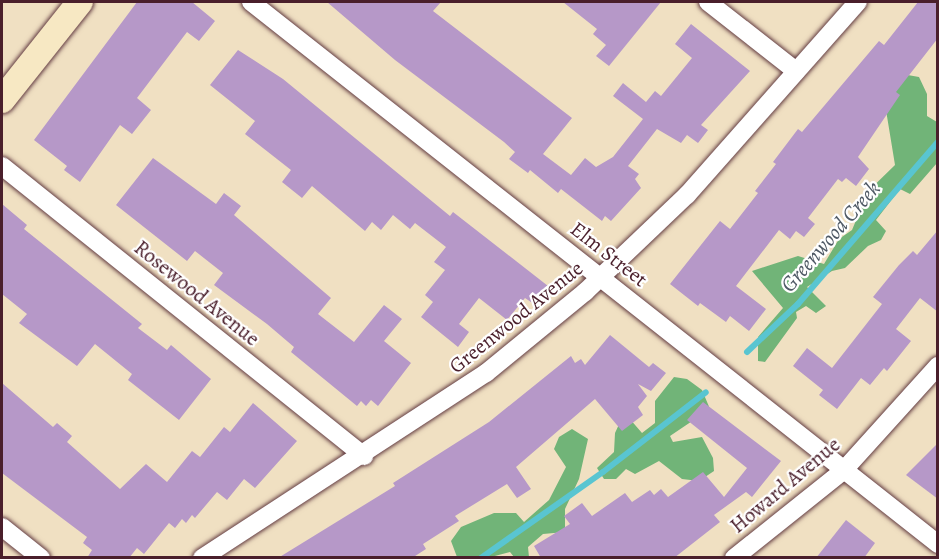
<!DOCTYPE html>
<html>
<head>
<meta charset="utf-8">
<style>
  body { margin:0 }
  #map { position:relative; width:939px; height:559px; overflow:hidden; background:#f0e0c2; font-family:Alegreya,serif }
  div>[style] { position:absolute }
  .forest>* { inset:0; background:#71b478 }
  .stream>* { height:6px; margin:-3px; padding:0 3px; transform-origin:3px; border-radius:3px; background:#59c5d1 }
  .building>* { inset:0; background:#b698c8 }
  .roads { filter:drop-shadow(0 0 2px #633c42) drop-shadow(0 0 2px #633c42) }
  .street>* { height:18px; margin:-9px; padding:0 9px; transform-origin:9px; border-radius:9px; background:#fff }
  .secondary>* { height:26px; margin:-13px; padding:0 13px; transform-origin:13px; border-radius:13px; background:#f7e8c3 }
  span { translate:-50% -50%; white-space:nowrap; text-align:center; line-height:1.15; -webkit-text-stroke:4.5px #fff; paint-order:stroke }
  .street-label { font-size:21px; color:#4a1f2b }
  .water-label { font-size:22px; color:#4f5965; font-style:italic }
  .frame { position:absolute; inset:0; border:3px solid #4a1f2b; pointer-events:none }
</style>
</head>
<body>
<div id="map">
  <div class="forest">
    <div style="clip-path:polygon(902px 74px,919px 77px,927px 94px,927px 116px,937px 122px,937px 163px,910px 194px,900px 189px,876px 220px,886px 231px,881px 240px,868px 246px,845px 268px,832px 271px,807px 287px,826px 306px,816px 313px,806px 306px,796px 312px,797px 318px,765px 362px,758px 361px,758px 337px,783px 308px,752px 271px,798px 256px,824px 264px,839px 239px,852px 230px,857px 218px,855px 204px,895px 165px,884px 98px)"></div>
    <div style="clip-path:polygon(674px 377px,687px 379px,702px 390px,710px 409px,670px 436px,673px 442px,702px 437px,713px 458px,714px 471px,699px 481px,682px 479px,659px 461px,635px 474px,626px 469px,616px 479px,604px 479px,597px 468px,614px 452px,615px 433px,621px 420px,629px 418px,642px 433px,655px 423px,655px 401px)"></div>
    <div style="clip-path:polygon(572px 429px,588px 439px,579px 479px,565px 509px,565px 532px,543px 534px,528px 547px,529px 557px,514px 557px,510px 552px,491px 557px,457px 557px,451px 541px,461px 527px,494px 513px,516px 513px,524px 522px,549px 500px,566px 467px,554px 449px,559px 437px)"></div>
  </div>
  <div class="stream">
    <div style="left:747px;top:352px;width:70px;rotate:-43.3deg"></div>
    <div style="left:798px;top:304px;width:214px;rotate:-49.2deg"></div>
    <div style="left:481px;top:558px;width:149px;rotate:-35.2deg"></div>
    <div style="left:603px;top:472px;width:130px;rotate:-37.8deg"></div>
  </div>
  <div class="building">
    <div style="clip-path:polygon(137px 2px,192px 2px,215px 21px,199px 41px,187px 32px,137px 98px,151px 110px,132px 134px,120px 125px,80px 182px,64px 170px,67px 166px,34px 140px)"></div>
    <div style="clip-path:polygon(327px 2px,441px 2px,433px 11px,572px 118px,543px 154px,571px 175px,585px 158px,596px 167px,613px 157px,643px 119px,613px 96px,623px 83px,646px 102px,655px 91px,661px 96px,692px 58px,675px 44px,691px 24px,750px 71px,701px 125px,708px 130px,698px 143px,687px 135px,681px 143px,657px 129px,628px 166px,639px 174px,635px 179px,641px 188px,611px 221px,605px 216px,602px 221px,561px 189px,558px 193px,530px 170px,528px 173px,509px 159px,515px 152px,504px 142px,395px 60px)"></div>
    <div style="clip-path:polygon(563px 2px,661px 2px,609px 66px,596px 56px,606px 45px,593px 34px,597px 29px)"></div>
    <div style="clip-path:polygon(918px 2px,938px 2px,938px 38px,896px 92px,900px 95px,858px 157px,869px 169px,856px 186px,846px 178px,842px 182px,838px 179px,808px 218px,815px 224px,804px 237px,796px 231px,790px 239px,779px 230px,736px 286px,766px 309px,749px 331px,730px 316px,726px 322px,700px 303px,698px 306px,670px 284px,720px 221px,730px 229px,758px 193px,755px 191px,776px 164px,773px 162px,798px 129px,802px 132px,879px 41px,884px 45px)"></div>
    <div style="clip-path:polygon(238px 50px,283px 79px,450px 216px,453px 212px,548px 286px,534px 304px,525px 298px,507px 320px,479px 298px,459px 324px,469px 332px,458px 347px,421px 317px,433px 302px,425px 295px,445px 270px,434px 262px,446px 247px,415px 223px,410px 229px,393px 215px,381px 230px,372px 222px,365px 231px,312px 186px,302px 198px,282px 182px,291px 170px,245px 134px,255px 121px,210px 85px)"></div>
    <div style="clip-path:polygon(153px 158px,216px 204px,224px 193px,241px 206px,234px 215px,331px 298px,318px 314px,354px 342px,384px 305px,402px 319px,384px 341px,411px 363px,378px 406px,371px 400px,366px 406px,361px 401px,357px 406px,291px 352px,294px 347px,267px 324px,214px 285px,223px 273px,195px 251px,187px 261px,116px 205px)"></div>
    <div style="clip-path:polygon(2px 204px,27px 225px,24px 229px,142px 324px,138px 328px,167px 350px,171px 345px,211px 379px,179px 420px,128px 380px,132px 374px,95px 344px,77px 366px,19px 323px,27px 314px,2px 294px)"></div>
    <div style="clip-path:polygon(938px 230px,938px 312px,920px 298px,896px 329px,911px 341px,887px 371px,884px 368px,870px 385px,861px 378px,837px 409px,819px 395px,823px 390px,793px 366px,807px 348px,832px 368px,882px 304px,873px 297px,899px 265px,913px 251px,917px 255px)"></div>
    <div style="clip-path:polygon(610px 335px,649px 367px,653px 363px,666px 373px,651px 391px,638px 384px,647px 396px,638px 407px,643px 415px,622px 431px,595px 399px,516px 467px,531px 489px,517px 498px,507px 484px,455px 516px,459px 521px,423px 544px,426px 549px,412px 558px,278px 558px,395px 486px,393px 483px,489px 422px,571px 356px,575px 363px,581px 359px,585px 365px)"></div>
    <div style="clip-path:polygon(2px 383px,53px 427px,57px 423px,72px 436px,67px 442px,120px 489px,146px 464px,167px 482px,192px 451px,200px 457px,224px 427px,230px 432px,253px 403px,297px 441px,255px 488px,244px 479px,227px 500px,217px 492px,195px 518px,192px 515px,186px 523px,182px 519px,175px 528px,169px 523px,144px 554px,137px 548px,129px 558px,87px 558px,92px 550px,83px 543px,87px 537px,2px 473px)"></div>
    <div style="clip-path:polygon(703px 402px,781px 461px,752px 497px,746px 492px,714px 515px,720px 522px,674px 558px,541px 558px,534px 546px,570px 524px,564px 516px,582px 503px,592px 516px,625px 493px,632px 502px,650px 490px,654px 495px,661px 489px,668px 497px,703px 472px,724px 497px,747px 468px,687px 420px)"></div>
    <div style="clip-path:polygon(938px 443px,938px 499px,906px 475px)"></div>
    <div style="clip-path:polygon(846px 520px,875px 543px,864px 558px,816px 558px)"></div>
  </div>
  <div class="roads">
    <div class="street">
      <div style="left:251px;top:2px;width:875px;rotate:38.27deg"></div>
      <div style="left:708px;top:2px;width:112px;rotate:38.1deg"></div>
      <div style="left:2px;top:166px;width:464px;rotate:38.7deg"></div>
      <div style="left:2px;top:527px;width:50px;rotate:38.5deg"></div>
      <div style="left:202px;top:558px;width:339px;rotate:-33.1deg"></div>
      <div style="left:486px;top:373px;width:128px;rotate:-39.3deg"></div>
      <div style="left:585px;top:292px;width:141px;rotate:-43.6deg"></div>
      <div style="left:687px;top:195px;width:258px;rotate:-48.5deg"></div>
      <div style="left:734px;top:558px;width:139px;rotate:-38.6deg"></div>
      <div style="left:843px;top:471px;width:142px;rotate:-47.9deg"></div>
    </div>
    <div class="secondary">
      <div style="left:2px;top:100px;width:125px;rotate:-51.5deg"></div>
    </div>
  </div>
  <div class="street-label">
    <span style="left:609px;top:254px;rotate:38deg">Elm Street</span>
    <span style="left:197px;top:293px;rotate:39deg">Rosewood Avenue</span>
    <span style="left:516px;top:317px;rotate:-39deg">Greenwood Avenue</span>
    <span style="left:785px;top:485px;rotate:-40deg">Howard Avenue</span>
  </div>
  <div class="water-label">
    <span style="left:831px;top:237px;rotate:-49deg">Greenwood Creek</span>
  </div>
  <div class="frame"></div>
</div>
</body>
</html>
